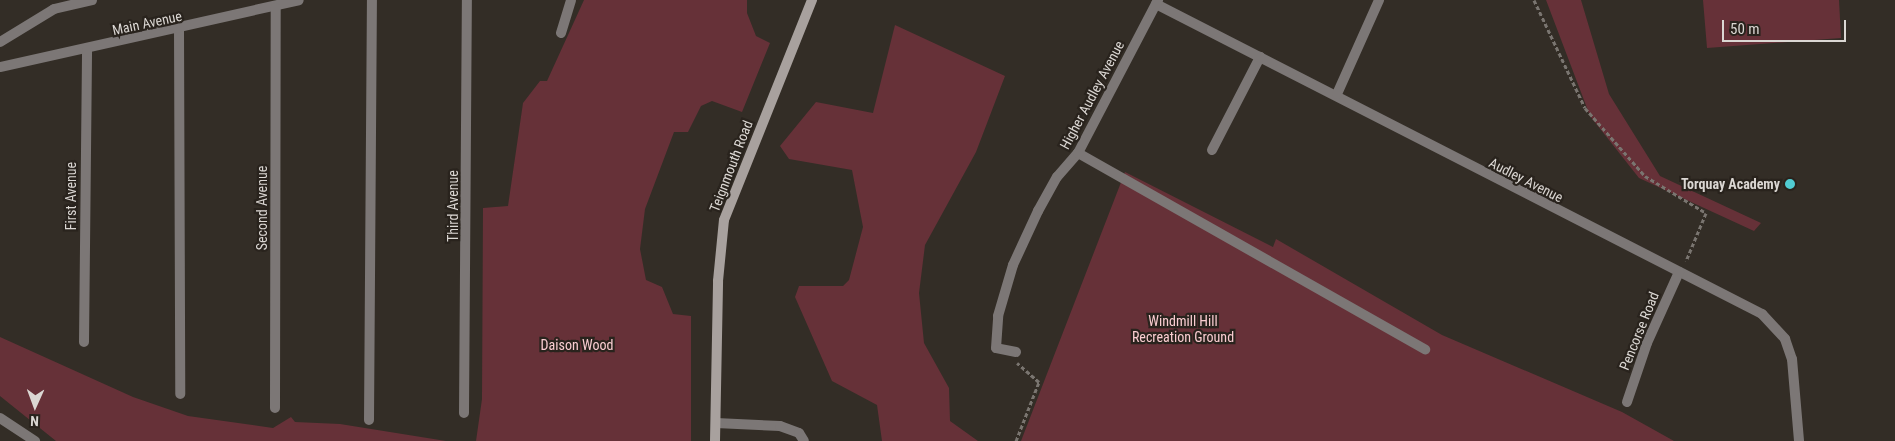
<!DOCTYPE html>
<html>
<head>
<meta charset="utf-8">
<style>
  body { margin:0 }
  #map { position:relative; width:1895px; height:441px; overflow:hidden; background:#332d26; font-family:"Roboto Condensed",sans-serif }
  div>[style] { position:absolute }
  .green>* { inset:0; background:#663138 }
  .path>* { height:3px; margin-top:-1.5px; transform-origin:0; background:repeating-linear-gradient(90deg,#7a7570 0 4px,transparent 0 6.5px) }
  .lane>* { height:10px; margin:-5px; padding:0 5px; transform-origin:5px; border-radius:5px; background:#7c7776 }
  .street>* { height:10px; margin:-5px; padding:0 5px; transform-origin:5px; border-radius:5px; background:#7c7776 }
  .secondary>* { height:10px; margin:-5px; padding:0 5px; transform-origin:5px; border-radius:5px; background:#a8a19e }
  .dots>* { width:14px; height:14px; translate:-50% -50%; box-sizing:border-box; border:2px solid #29231d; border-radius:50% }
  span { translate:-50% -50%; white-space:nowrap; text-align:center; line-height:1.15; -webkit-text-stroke:4.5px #29231d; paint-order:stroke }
  .street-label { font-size:14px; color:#dbd7d3 }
  .poi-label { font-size:14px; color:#dbd7d3; font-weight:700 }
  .right { translate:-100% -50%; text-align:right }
  .park-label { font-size:14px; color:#facdd1 }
  .north { position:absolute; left:10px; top:381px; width:50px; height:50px; -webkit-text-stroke:4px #29231d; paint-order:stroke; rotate:182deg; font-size:14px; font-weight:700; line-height:20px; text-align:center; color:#dbd7d3 }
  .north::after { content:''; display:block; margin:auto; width:18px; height:22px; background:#dbd7d3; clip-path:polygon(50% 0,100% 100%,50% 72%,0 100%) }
  .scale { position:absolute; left:1722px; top:20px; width:124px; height:22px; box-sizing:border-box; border:2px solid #dbd7d3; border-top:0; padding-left:6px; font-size:15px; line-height:18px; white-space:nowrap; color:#dbd7d3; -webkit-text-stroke:4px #29231d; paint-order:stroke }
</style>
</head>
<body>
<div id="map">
  <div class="green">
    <div style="clip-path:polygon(584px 0,747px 0,747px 13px,756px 36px,770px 43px,742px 112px,712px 101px,701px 106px,688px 132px,674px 132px,645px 209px,640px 249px,646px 280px,662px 287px,673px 314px,691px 316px,691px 441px,476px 441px,482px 399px,483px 208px,508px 206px,523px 103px,540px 81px,547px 81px)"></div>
    <div style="clip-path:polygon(1546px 0,1581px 0,1609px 94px,1660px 176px,1761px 223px,1754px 231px,1639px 178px,1590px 116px)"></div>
    <div style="clip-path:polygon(1703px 0,1839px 0,1841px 38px,1707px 48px)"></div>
    <div style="clip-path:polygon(895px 25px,1005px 76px,976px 152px,925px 245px,919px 293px,924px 343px,949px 388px,950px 421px,978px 441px,1007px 441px,882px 441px,877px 405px,832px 381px,795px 297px,799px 286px,843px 286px,849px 280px,863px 227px,852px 170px,789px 159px,780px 146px,816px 102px,873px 113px)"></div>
    <div style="clip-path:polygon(1125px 172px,1273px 247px,1276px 239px,1442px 335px,1622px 412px,1674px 441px,1021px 441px)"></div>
    <div style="clip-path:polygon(0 337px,133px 397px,188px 416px,273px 428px,291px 417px,295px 422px,340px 424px,446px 441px,56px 441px,0 396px)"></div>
  </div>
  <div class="path">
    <div style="left:1534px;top:0;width:119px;rotate:64.7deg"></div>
    <div style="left:1585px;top:108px;width:91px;rotate:48.6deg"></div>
    <div style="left:1645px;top:176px;width:71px;rotate:31.2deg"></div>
    <div style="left:1706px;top:213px;width:52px;rotate:112.6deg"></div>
    <div style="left:1016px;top:441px;width:63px;rotate:-68.7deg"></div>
    <div style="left:1039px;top:382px;width:29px;rotate:-139deg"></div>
  </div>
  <div class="lane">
    <div style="left:179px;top:30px;width:364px;rotate:89.8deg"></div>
    <div style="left:561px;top:33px;width:34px;rotate:-73deg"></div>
    <div style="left:0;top:42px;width:63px;rotate:-31.4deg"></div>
    <div style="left:54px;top:9px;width:39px;rotate:-13deg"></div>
    <div style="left:1212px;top:150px;width:105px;rotate:-62.7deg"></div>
    <div style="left:1078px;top:153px;width:399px;rotate:29.5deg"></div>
    <div style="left:0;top:418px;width:42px;rotate:33.3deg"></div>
    <div style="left:369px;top:420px;width:420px;rotate:-89.6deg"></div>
    <div style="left:716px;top:423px;width:64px;rotate:2.7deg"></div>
    <div style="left:780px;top:426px;width:20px;rotate:20deg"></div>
    <div style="left:799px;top:433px;width:9px;rotate:58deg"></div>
  </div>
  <div class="street">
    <div style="left:1156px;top:4px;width:681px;rotate:27.09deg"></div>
    <div style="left:1762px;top:314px;width:34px;rotate:47deg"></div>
    <div style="left:1785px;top:339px;width:21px;rotate:71deg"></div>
    <div style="left:1792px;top:359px;width:82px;rotate:85.1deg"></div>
    <div style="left:0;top:67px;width:306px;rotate:-12.6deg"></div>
    <div style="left:1337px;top:94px;width:103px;rotate:-65.9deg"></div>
    <div style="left:84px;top:342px;width:292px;rotate:-89.4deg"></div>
    <div style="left:1016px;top:352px;width:20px;rotate:-169deg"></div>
    <div style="left:996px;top:348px;width:32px;rotate:-86deg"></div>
    <div style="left:998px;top:316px;width:53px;rotate:-73.6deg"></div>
    <div style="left:1013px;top:265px;width:60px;rotate:-65.2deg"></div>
    <div style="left:1038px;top:211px;width:39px;rotate:-61deg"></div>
    <div style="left:1057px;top:177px;width:32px;rotate:-49deg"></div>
    <div style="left:1078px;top:153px;width:173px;rotate:-62.4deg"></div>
    <div style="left:1627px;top:402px;width:62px;rotate:-71.3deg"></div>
    <div style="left:1647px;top:343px;width:78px;rotate:-65.7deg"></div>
    <div style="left:275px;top:408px;width:400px;rotate:-89.9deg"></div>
    <div style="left:464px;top:413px;width:413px;rotate:-89.6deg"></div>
  </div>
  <div class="secondary">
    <div style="left:715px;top:441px;width:160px;rotate:-88.9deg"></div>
    <div style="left:718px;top:281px;width:61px;rotate:-84.4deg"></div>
    <div style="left:724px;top:220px;width:237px;rotate:-68.2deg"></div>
  </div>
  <div class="dots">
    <div style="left:1790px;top:184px;background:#51ccd2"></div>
  </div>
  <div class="street-label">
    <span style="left:147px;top:23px;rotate:-12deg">Main Avenue</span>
    <span style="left:1092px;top:95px;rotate:-62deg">Higher Audley Avenue</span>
    <span style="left:731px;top:166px;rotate:-69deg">Teignmouth Road</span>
    <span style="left:1526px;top:180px;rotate:27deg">Audley Avenue</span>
    <span style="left:71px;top:196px;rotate:-90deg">First Avenue</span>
    <span style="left:453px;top:206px;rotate:-90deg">Third Avenue</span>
    <span style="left:262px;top:208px;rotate:-90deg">Second Avenue</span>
    <span style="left:1639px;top:331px;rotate:-68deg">Pencorse Road</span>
  </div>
  <div class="poi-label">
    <span class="right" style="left:1780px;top:184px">Torquay Academy</span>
  </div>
  <div class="park-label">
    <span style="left:1183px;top:329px">Windmill Hill<br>Recreation Ground</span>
    <span style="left:577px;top:345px">Daison Wood</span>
  </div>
  <div class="north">N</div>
  <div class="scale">50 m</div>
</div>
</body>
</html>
